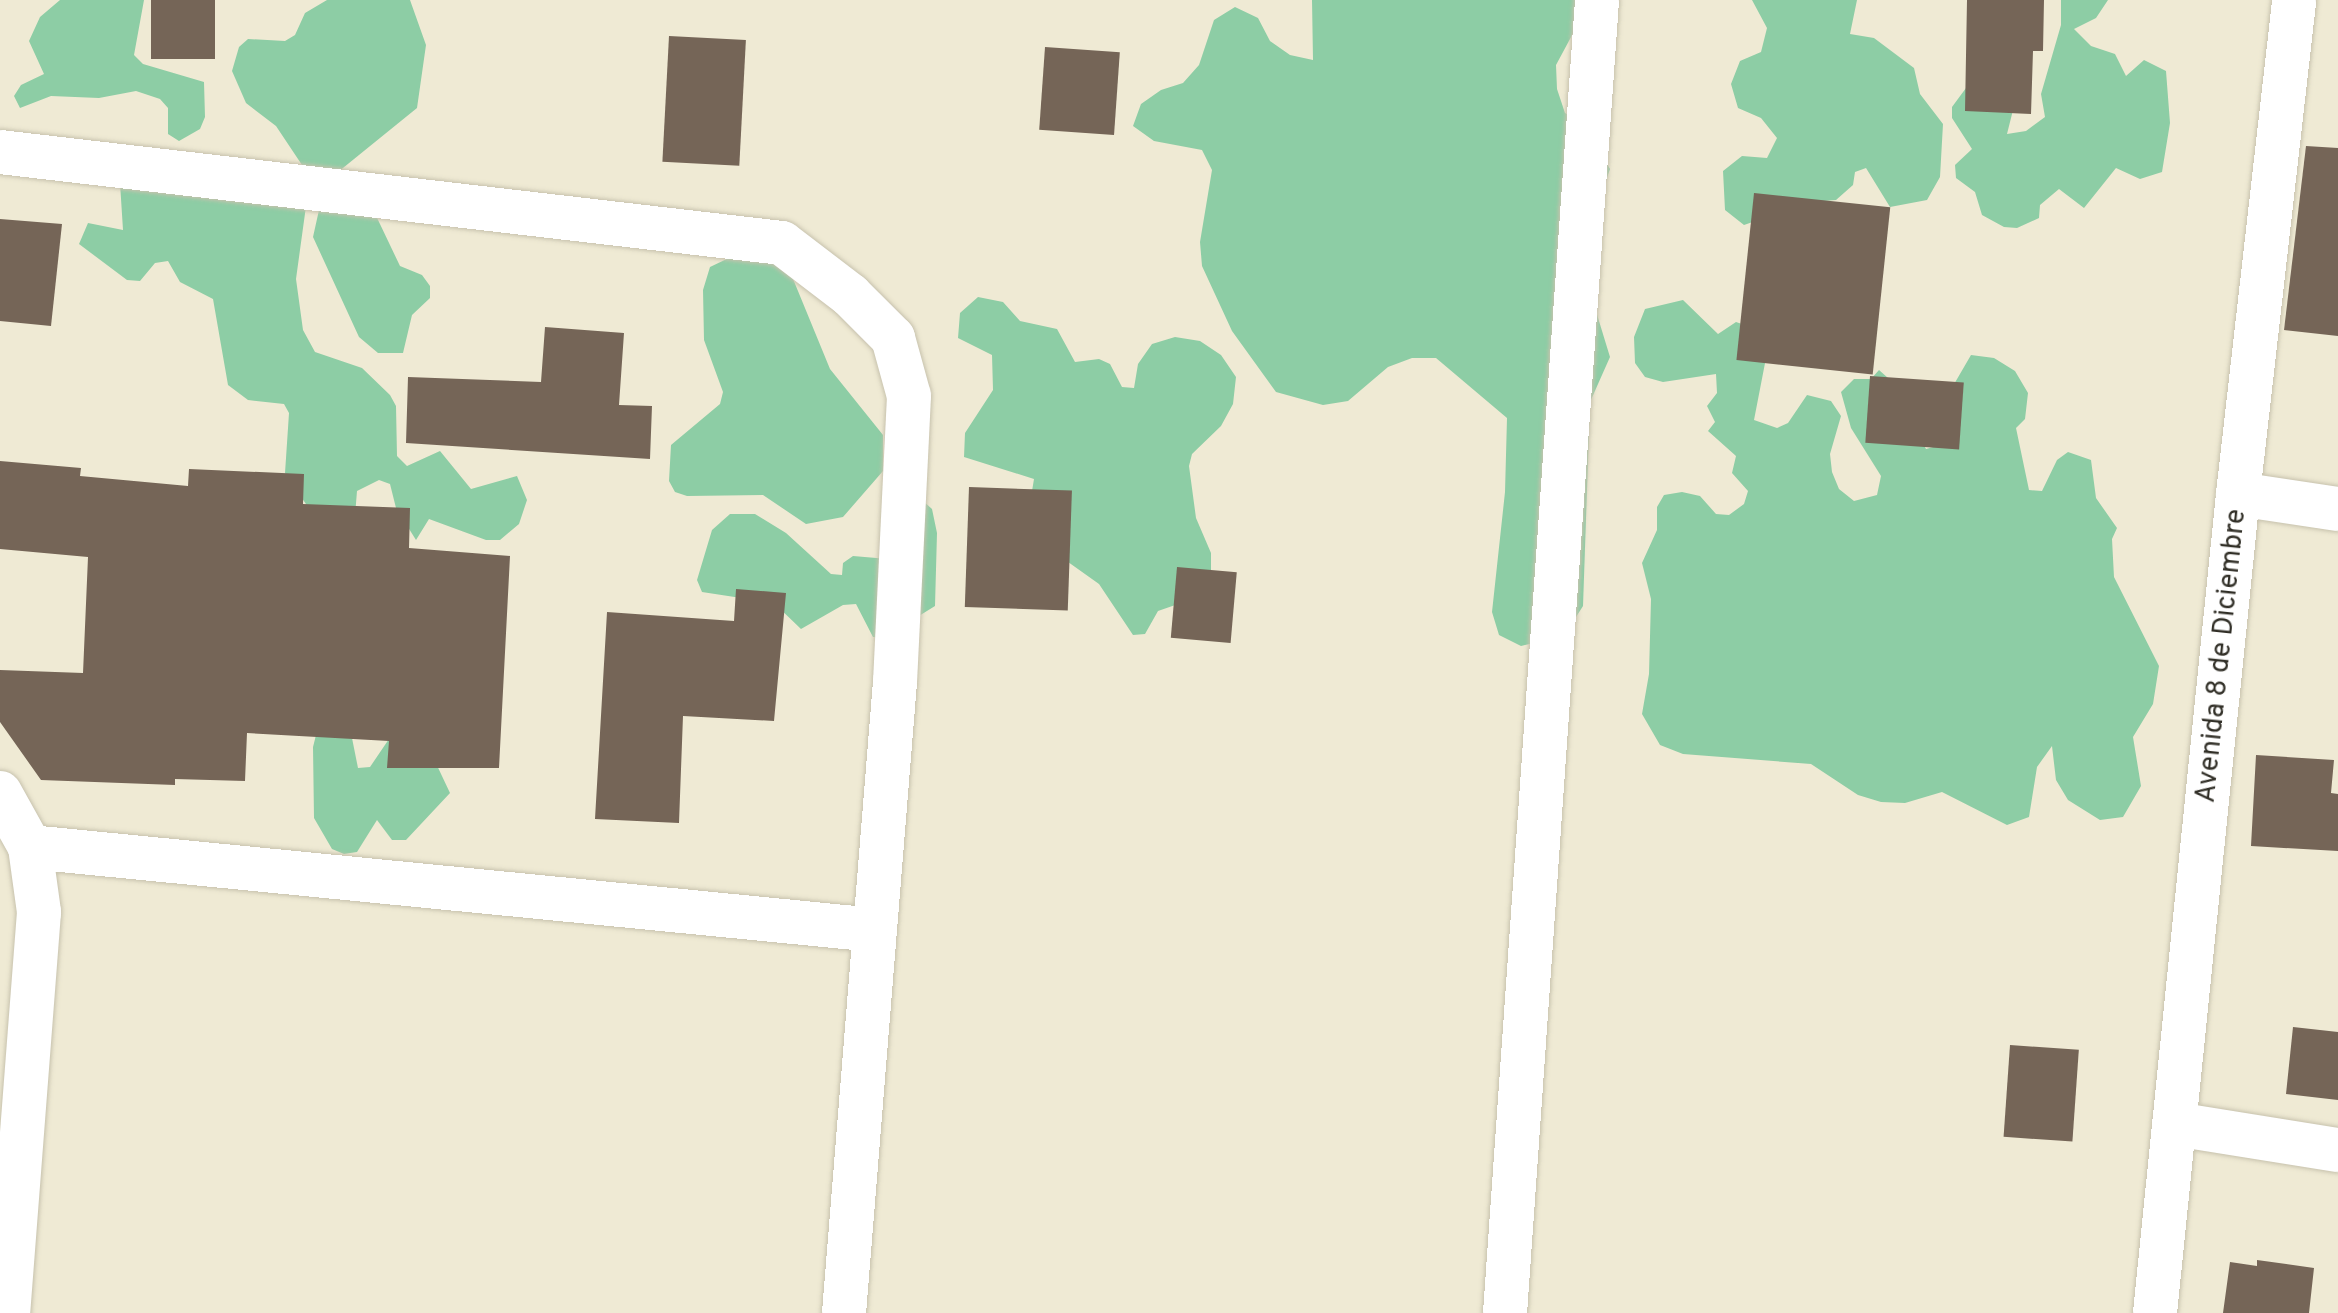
<!DOCTYPE html>
<html>
<head>
<meta charset="utf-8">
<style>
  body { margin:0 }
  #map { position:relative; width:2338px; height:1313px; overflow:hidden; background:#efead4; font-family:Overpass,sans-serif }
  div>[style] { position:absolute }
  .green>* { inset:0; background:#8dcda5 }
  .building>* { inset:0; background:#756557; transform-origin:0 0 }
  .roads { filter:drop-shadow(0 0 2px #c7c2ad) drop-shadow(0 0 2px #c7c2ad) }
  .minor>* { height:44px; margin:-22px; padding:0 22px; transform-origin:22px; border-radius:22px; background:#fff }
  span { translate:-50% -50%; white-space:nowrap; text-align:center; line-height:1.15; -webkit-text-stroke:8px #fff; paint-order:stroke }
  .street-label { font-size:28px; color:#312f27 }
</style>
</head>
<body>
<div id="map">
  <div class="green">
    <div style="clip-path:polygon(60px 0,144px 0,134px 55px,143px 64px,204px 82px,205px 117px,200px 129px,179px 141px,168px 134px,168px 108px,160px 99px,136px 91px,99px 98px,51px 96px,20px 108px,14px 96px,21px 85px,44px 74px,29px 41px,40px 17px)"></div>
    <div style="clip-path:polygon(327px 0,410px 0,426px 45px,417px 108px,338px 172px,304px 168px,276px 126px,246px 103px,232px 71px,239px 47px,248px 39px,285px 41px,295px 35px,305px 13px)"></div>
    <div style="clip-path:polygon(1312px 0,1591px 0,1556px 65px,1557px 89px,1565px 113px,1585px 125px,1610px 169px,1601px 195px,1595px 308px,1610px 357px,1590px 402px,1583px 606px,1569px 628px,1547px 640px,1521px 646px,1499px 635px,1492px 612px,1505px 492px,1507px 418px,1436px 358px,1412px 358px,1388px 367px,1348px 401px,1323px 405px,1276px 392px,1232px 331px,1202px 266px,1200px 242px,1212px 170px,1202px 150px,1154px 141px,1133px 126px,1141px 104px,1161px 90px,1183px 83px,1199px 65px,1214px 20px,1235px 7px,1258px 18px,1270px 41px,1290px 55px,1313px 60px)"></div>
    <div style="clip-path:polygon(1752px 0,1857px 0,1850px 34px,1874px 38px,1914px 68px,1920px 94px,1943px 124px,1940px 177px,1927px 200px,1890px 207px,1866px 168px,1855px 172px,1853px 185px,1836px 200px,1810px 202px,1744px 225px,1725px 210px,1723px 171px,1742px 156px,1767px 158px,1777px 138px,1761px 118px,1738px 108px,1731px 84px,1740px 61px,1761px 52px,1767px 28px)"></div>
    <div style="clip-path:polygon(2061px 0,2108px 0,2096px 18px,2074px 29px,2091px 46px,2115px 54px,2126px 76px,2144px 60px,2166px 71px,2170px 123px,2162px 172px,2140px 179px,2116px 168px,2084px 208px,2059px 189px,2040px 205px,2039px 218px,2017px 228px,2004px 227px,1982px 215px,1975px 192px,1956px 178px,1955px 165px,1972px 149px,1952px 118px,1952px 107px,1966px 88px,2013px 110px,2007px 134px,2026px 131px,2045px 117px,2041px 94px,2061px 25px)"></div>
    <div style="clip-path:polygon(120px 183px,307px 199px,296px 279px,303px 330px,315px 352px,362px 368px,390px 395px,396px 406px,397px 456px,407px 466px,440px 451px,471px 489px,517px 476px,527px 500px,519px 524px,500px 540px,486px 540px,429px 519px,416px 540px,396px 508px,390px 484px,379px 480px,357px 491px,355px 516px,312px 513px,285px 473px,289px 413px,284px 404px,248px 400px,228px 385px,213px 299px,180px 282px,168px 261px,155px 263px,140px 281px,127px 280px,79px 244px,88px 223px,123px 230px)"></div>
    <div style="clip-path:polygon(321px 201px,369px 201px,400px 266px,422px 275px,430px 286px,430px 298px,412px 315px,403px 353px,378px 353px,359px 337px,313px 237px)"></div>
    <div style="clip-path:polygon(733px 256px,770px 262px,791px 274px,830px 369px,883px 435px,883px 471px,843px 517px,806px 524px,763px 495px,687px 496px,675px 492px,669px 481px,671px 445px,720px 404px,723px 392px,704px 340px,703px 290px,710px 267px)"></div>
    <div style="clip-path:polygon(978px 297px,1003px 302px,1020px 321px,1057px 329px,1075px 362px,1099px 359px,1110px 364px,1122px 387px,1134px 388px,1138px 364px,1152px 344px,1175px 337px,1200px 341px,1221px 355px,1236px 377px,1233px 404px,1221px 426px,1192px 454px,1189px 466px,1196px 518px,1211px 553px,1211px 580px,1181px 603px,1158px 611px,1145px 634px,1133px 635px,1099px 584px,1047px 547px,1030px 503px,1034px 479px,964px 457px,965px 433px,993px 390px,992px 355px,958px 338px,960px 313px)"></div>
    <div style="clip-path:polygon(1683px 300px,1718px 334px,1736px 322px,1754px 328px,1766px 358px,1754px 420px,1777px 428px,1788px 423px,1807px 395px,1831px 401px,1841px 416px,1830px 454px,1832px 472px,1839px 489px,1854px 501px,1877px 495px,1881px 476px,1851px 428px,1841px 392px,1854px 379px,1871px 379px,1879px 370px,1888px 378px,1926px 449px,1937px 446px,1953px 386px,1971px 355px,1994px 358px,2015px 371px,2028px 393px,2025px 419px,2016px 428px,2029px 490px,2042px 491px,2057px 460px,2068px 452px,2091px 460px,2096px 498px,2117px 528px,2112px 539px,2114px 577px,2159px 666px,2153px 704px,2133px 737px,2141px 786px,2123px 817px,2100px 820px,2068px 800px,2056px 780px,2052px 746px,2037px 767px,2029px 817px,2007px 825px,1942px 792px,1905px 803px,1881px 802px,1858px 795px,1811px 764px,1683px 754px,1660px 745px,1642px 714px,1649px 674px,1651px 599px,1642px 563px,1657px 530px,1657px 507px,1664px 495px,1682px 492px,1700px 496px,1716px 514px,1729px 515px,1744px 504px,1748px 491px,1732px 473px,1736px 456px,1708px 431px,1715px 422px,1707px 406px,1717px 393px,1716px 374px,1663px 382px,1645px 377px,1635px 363px,1634px 337px,1645px 309px)"></div>
    <div style="clip-path:polygon(923px 501px,932px 509px,937px 533px,935px 606px,885px 637px,873px 637px,856px 604px,843px 605px,801px 629px,774px 603px,702px 592px,697px 580px,712px 530px,730px 514px,755px 514px,786px 533px,831px 574px,842px 575px,843px 563px,853px 556px,888px 559px)"></div>
    <div style="clip-path:polygon(351px 733px,358px 768px,370px 767px,389px 739px,433px 757px,450px 793px,406px 840px,392px 840px,377px 820px,357px 852px,344px 854px,332px 849px,314px 818px,313px 747px,316px 735px)"></div>
  </div>
  <div class="building">
    <div style="left:151px;top:0;width:64px;height:59px"></div>
    <div style="clip-path:polygon(1967px 0,2044px 0,2043px 51px,2033px 51px,2031px 114px,1965px 111px)"></div>
    <div style="left:669px;top:36px;width:77px;height:126px;rotate:3deg"></div>
    <div style="left:1045px;top:47px;width:75px;height:83px;rotate:4deg"></div>
    <div style="clip-path:polygon(2306px 146px,2338px 148px,2338px 336px,2284px 330px)"></div>
    <div style="left:1754px;top:193px;width:137px;height:168px;rotate:6deg"></div>
    <div style="clip-path:polygon(0 219px,62px 224px,51px 326px,0 321px)"></div>
    <div style="clip-path:polygon(545px 327px,624px 333px,619px 405px,652px 406px,650px 459px,406px 443px,408px 377px,541px 382px)"></div>
    <div style="left:1870px;top:376px;width:94px;height:67px;rotate:4deg"></div>
    <div style="clip-path:polygon(0 461px,81px 468px,80px 476px,188px 486px,189px 469px,304px 474px,303px 504px,410px 508px,409px 548px,510px 556px,499px 768px,387px 768px,389px 741px,247px 733px,245px 781px,175px 779px,175px 785px,41px 780px,0 722px,0 670px,83px 673px,88px 557px,0 549px)"></div>
    <div style="left:969px;top:487px;width:103px;height:120px;rotate:2deg"></div>
    <div style="left:1177px;top:567px;width:60px;height:71px;rotate:5deg"></div>
    <div style="clip-path:polygon(736px 589px,786px 593px,774px 721px,683px 716px,679px 823px,595px 819px,607px 612px,734px 621px)"></div>
    <div style="clip-path:polygon(2256px 755px,2334px 760px,2331px 793px,2338px 794px,2338px 851px,2251px 846px)"></div>
    <div style="clip-path:polygon(2293px 1027px,2338px 1032px,2338px 1100px,2286px 1094px)"></div>
    <div style="left:2010px;top:1045px;width:69px;height:92px;rotate:4deg"></div>
    <div style="clip-path:polygon(2257px 1260px,2314px 1268px,2309px 1313px,2223px 1313px,2230px 1262px,2257px 1266px)"></div>
  </div>
  <div class="roads">
    <div class="minor">
      <div style="left:0;top:152px;width:787px;rotate:6.64deg"></div>
      <div style="left:782px;top:243px;width:86px;rotate:37.4deg"></div>
      <div style="left:850px;top:295px;width:61px;rotate:45deg"></div>
      <div style="left:893px;top:338px;width:60px;rotate:74.6deg"></div>
      <div style="left:909px;top:396px;width:286px;rotate:92.8deg"></div>
      <div style="left:895px;top:682px;width:633px;rotate:94.62deg"></div>
      <div style="left:2238px;top:494px;width:101px;rotate:8.5deg"></div>
      <div style="left:0;top:793px;width:62px;rotate:60.9deg"></div>
      <div style="left:30px;top:847px;width:66px;rotate:82.1deg"></div>
      <div style="left:39px;top:912px;width:402px;rotate:94.4deg"></div>
      <div style="left:30px;top:847px;width:849px;rotate:5.61deg"></div>
      <div style="left:2175px;top:1124px;width:165px;rotate:9.1deg"></div>
      <div style="left:1505px;top:1313px;width:1316px;rotate:-85.99deg"></div>
      <div style="left:2155px;top:1313px;width:823px;rotate:-84.21deg"></div>
      <div style="left:2238px;top:494px;width:497px;rotate:-83.5deg"></div>
    </div>
  </div>
  <div class="street-label">
    <span style="left:2222px;top:656px;rotate:-84deg">Avenida 8 de Diciembre</span>
  </div>
</div>
</body>
</html>
